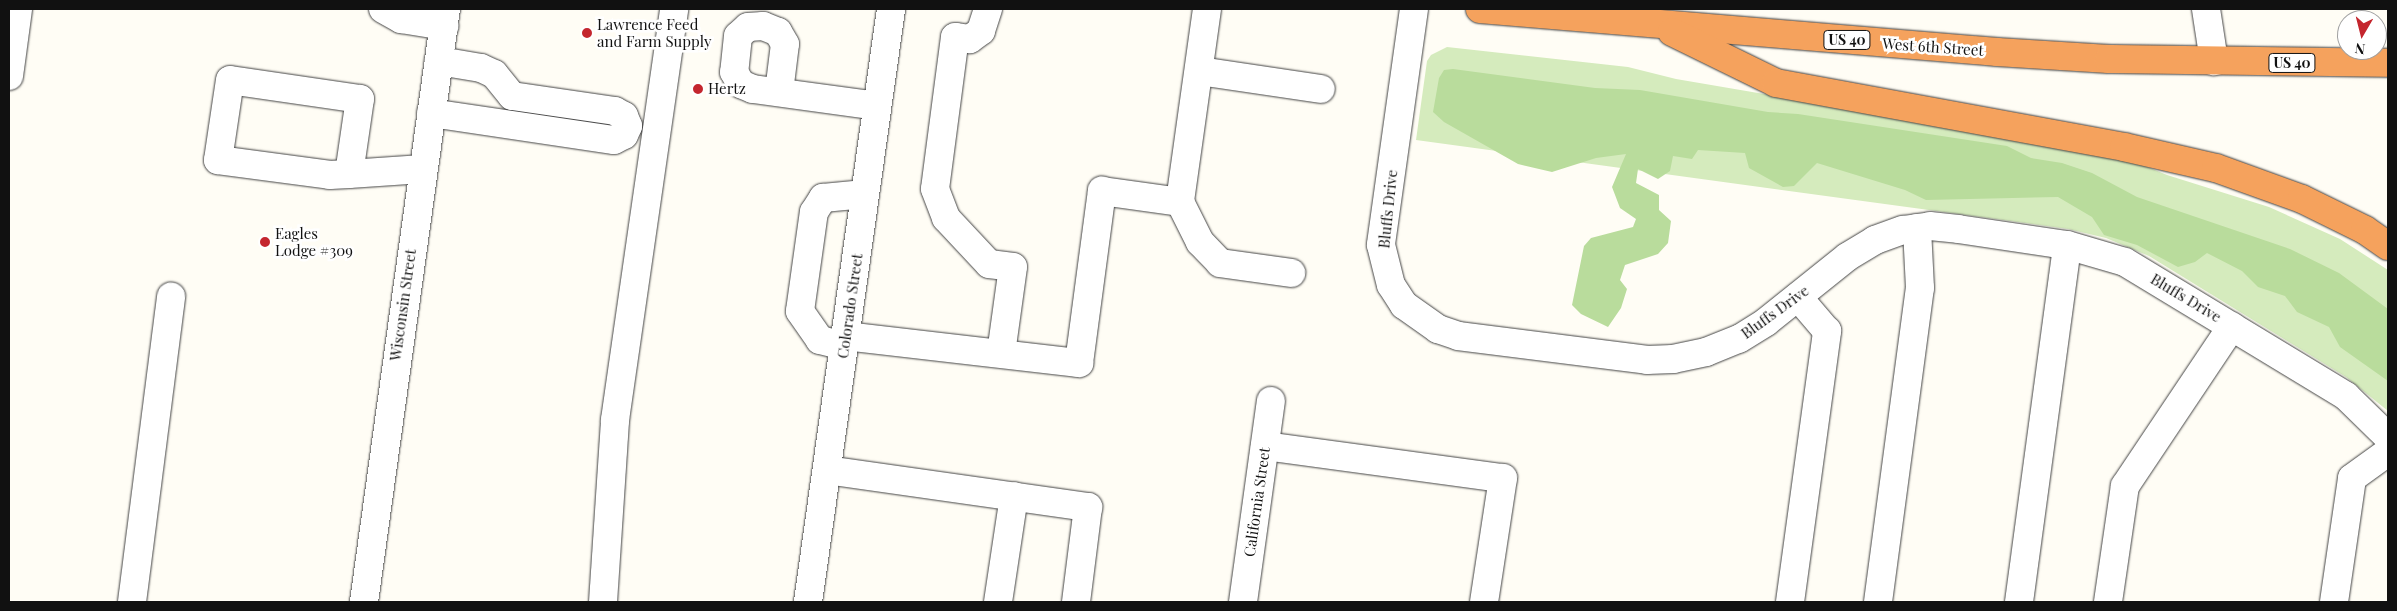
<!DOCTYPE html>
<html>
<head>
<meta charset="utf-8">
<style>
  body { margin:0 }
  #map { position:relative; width:2397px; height:611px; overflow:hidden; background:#fffdf5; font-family:"Playfair Display",serif }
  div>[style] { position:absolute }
  .green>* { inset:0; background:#d5ebbd }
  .forest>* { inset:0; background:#b9dc9c }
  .roads { filter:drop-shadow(0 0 1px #444) drop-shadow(0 0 1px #444) }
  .minor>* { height:28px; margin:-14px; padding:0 14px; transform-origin:14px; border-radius:14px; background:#fff }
  .highway>* { height:28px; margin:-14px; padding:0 14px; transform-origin:14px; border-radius:14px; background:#f5a25d }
  .dots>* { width:14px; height:14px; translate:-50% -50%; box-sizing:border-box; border:2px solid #fff; border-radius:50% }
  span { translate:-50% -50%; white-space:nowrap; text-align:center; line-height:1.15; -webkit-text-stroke:5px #fff; paint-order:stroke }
  .shield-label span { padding:1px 4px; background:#fff; border:1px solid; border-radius:4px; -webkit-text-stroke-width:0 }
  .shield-label { font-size:14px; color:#111; font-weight:700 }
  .poi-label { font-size:15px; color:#111 }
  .left { translate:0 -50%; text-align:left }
  .street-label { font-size:15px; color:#111 }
  .frame { position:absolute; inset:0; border:10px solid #111; pointer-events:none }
  .north { position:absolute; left:2337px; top:10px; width:50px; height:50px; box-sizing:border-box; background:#fff; border:1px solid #a0a0a0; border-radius:50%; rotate:188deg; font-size:14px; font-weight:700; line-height:20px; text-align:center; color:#111 }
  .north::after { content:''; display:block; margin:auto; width:18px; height:22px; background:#c4262e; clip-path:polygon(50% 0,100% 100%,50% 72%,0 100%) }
</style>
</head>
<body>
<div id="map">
  <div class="green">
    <div style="clip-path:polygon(1447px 47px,1628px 67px,1676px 79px,2031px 140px,2133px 161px,2167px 175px,2269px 207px,2340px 239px,2388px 270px,2388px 411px,2346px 377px,2149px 256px,2106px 238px,2068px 229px,1416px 140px,1427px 61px,1431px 55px)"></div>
  </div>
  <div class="forest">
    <div style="clip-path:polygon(1453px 69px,1595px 88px,1640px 90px,1768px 112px,1798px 114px,2007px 146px,2031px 158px,2062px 163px,2092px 173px,2137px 197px,2290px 249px,2339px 273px,2388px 309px,2388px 381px,2340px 347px,2329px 327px,2297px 312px,2285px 296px,2258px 287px,2242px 271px,2207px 253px,2195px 262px,2178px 267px,2137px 245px,2104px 235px,2092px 217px,2058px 197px,1926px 200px,1905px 190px,1817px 163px,1794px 186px,1783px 187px,1749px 168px,1745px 153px,1698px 150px,1692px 159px,1673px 156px,1670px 171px,1658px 179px,1638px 169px,1636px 183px,1659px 195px,1659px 210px,1671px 221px,1668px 243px,1658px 254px,1625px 265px,1620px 280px,1627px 289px,1621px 308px,1608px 327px,1581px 314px,1572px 305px,1584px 246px,1591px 238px,1633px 227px,1636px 219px,1620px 208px,1612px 187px,1626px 154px,1596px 158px,1552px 172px,1518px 164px,1444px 122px,1433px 112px,1439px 78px,1444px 70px)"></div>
  </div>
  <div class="roads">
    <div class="minor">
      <div style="left:383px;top:9px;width:21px;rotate:29deg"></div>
      <div style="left:401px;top:19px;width:44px;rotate:9.2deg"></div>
      <div style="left:988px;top:9px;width:23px;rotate:108deg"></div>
      <div style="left:981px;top:31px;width:14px;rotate:144deg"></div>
      <div style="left:970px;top:39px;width:15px;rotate:-172deg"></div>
      <div style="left:955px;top:37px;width:153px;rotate:97.5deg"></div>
      <div style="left:935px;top:189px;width:31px;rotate:69deg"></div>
      <div style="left:946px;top:218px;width:63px;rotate:46.9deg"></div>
      <div style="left:989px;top:264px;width:24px;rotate:7deg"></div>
      <div style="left:1013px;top:267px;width:87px;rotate:97.9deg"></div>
      <div style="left:1207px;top:9px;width:195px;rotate:98deg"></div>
      <div style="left:1180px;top:202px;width:45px;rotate:63.4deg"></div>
      <div style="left:1200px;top:242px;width:29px;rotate:46deg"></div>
      <div style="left:1220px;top:263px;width:72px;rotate:8deg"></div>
      <div style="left:1414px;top:9px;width:238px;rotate:98deg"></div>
      <div style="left:1381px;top:245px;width:41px;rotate:76deg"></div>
      <div style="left:1391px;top:285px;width:24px;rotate:57deg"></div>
      <div style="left:1404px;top:305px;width:42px;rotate:35.2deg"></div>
      <div style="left:1438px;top:329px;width:21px;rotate:19deg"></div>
      <div style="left:1458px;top:336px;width:191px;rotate:7.2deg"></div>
      <div style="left:1647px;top:360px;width:26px;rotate:-2deg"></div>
      <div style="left:1673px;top:359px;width:34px;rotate:-12deg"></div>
      <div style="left:1706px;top:352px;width:35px;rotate:-22deg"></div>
      <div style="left:1739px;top:339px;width:32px;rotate:-32deg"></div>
      <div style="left:1766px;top:322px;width:104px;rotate:-38.7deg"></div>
      <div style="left:1847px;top:257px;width:33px;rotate:-31deg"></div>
      <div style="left:1875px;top:240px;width:30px;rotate:-20deg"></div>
      <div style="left:1903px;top:230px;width:27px;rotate:-8deg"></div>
      <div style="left:1930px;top:226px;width:28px;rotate:6deg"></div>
      <div style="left:1958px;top:229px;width:110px;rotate:8.4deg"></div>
      <div style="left:2067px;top:245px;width:60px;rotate:16.3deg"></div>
      <div style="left:2125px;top:262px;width:258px;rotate:31.2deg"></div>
      <div style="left:2346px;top:396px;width:59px;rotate:44.3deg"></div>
      <div style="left:2206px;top:9px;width:53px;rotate:81.3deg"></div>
      <div style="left:1199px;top:71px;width:123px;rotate:8.4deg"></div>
      <div style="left:9px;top:76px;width:68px;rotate:-82.3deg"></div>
      <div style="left:779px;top:92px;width:48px;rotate:-82.9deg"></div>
      <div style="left:785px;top:44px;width:14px;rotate:-120deg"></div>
      <div style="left:778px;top:32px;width:16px;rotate:-158deg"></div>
      <div style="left:763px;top:26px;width:15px;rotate:176deg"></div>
      <div style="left:748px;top:27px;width:13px;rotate:138deg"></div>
      <div style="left:738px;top:36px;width:36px;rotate:96deg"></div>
      <div style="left:734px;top:72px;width:14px;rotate:60deg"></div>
      <div style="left:741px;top:84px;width:13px;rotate:23deg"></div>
      <div style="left:753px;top:89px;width:125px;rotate:7.8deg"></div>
      <div style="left:431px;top:113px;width:185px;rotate:8.4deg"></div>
      <div style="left:614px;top:140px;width:11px;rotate:-27deg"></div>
      <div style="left:624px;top:135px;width:10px;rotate:-66deg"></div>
      <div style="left:628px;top:126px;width:11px;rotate:-112deg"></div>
      <div style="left:624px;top:116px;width:10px;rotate:-151deg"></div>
      <div style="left:615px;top:111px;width:104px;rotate:-171.7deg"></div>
      <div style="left:512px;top:96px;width:28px;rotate:-129deg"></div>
      <div style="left:494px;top:74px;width:14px;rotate:-155deg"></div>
      <div style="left:481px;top:68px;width:43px;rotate:-170.5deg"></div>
      <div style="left:349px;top:174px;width:76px;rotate:-81.7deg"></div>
      <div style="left:360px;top:99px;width:131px;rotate:-171.7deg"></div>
      <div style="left:230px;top:80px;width:81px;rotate:98.5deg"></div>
      <div style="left:218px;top:160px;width:113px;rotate:7.6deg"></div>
      <div style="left:330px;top:175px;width:19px;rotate:-3deg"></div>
      <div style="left:349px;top:174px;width:74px;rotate:-3.9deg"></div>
      <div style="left:845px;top:336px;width:236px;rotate:6.6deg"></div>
      <div style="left:1079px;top:363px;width:174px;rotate:-82.4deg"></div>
      <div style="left:1102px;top:191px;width:79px;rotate:8deg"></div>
      <div style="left:844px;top:346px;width:25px;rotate:-166deg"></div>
      <div style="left:820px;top:340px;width:35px;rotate:-125deg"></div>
      <div style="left:800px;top:311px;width:100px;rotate:-82deg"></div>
      <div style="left:814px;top:212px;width:17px;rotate:-57deg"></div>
      <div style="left:823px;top:198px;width:42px;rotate:-5.4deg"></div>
      <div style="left:1265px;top:446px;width:240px;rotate:7.7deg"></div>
      <div style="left:1503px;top:478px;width:125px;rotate:98.7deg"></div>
      <div style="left:827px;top:470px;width:264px;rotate:8.1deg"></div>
      <div style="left:1088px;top:507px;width:96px;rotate:97.2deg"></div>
      <div style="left:132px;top:602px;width:308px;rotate:-82.7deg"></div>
      <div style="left:364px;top:602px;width:599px;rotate:-82.13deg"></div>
      <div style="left:603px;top:602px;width:182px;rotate:-86.2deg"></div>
      <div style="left:615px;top:420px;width:415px;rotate:-81.8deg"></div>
      <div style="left:808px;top:602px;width:599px;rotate:-82.03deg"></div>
      <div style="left:998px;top:602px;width:107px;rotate:-81.4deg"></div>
      <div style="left:1243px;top:602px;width:203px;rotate:-82.1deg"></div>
      <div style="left:1790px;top:602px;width:274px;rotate:-82.2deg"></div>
      <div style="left:1827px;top:331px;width:45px;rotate:-130.5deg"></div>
      <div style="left:1878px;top:602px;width:317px;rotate:-82.4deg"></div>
      <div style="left:1920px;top:288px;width:60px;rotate:-92.9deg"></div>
      <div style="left:2019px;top:602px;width:360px;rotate:-82.3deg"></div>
      <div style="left:2108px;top:602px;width:117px;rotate:-81.7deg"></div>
      <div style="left:2125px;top:486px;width:192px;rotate:-56.2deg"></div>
      <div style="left:2334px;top:602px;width:125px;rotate:-81.7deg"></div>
      <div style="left:2352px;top:478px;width:44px;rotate:-35.8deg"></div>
    </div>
    <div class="highway">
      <div style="left:1480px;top:9px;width:519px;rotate:4.75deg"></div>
      <div style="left:1997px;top:52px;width:112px;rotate:3.6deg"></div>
      <div style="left:2109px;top:59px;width:279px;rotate:0.8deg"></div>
      <div style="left:1672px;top:32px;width:116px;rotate:26.1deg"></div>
      <div style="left:1776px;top:83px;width:354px;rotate:10.4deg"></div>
      <div style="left:2124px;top:147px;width:94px;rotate:12.9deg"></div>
      <div style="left:2216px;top:168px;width:91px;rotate:19.8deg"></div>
      <div style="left:2302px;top:199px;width:70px;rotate:26.2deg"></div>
      <div style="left:2365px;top:230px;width:28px;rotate:35deg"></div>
    </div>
  </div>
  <div class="dots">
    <div style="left:587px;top:33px;background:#c4262e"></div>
    <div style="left:698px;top:89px;background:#c4262e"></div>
    <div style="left:265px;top:242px;background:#c4262e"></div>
  </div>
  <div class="shield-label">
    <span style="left:1847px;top:40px">US 40</span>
    <span style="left:2292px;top:63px">US 40</span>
  </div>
  <div class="poi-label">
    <span class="left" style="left:597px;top:33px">Lawrence Feed<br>and Farm Supply</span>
    <span class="left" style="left:708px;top:89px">Hertz</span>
    <span class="left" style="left:275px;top:242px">Eagles<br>Lodge #309</span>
  </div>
  <div class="street-label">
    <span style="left:1933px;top:47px;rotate:4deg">West 6th Street</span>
    <span style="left:1388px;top:209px;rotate:-84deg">Bluffs Drive</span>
    <span style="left:2186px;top:298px;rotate:31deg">Bluffs Drive</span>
    <span style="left:403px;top:305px;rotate:-82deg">Wisconsin Street</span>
    <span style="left:850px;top:306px;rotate:-82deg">Colorado Street</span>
    <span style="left:1775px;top:312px;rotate:-36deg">Bluffs Drive</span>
    <span style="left:1257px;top:502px;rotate:-82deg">California Street</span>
  </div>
  <div class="frame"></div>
  <div class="north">N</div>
</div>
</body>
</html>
